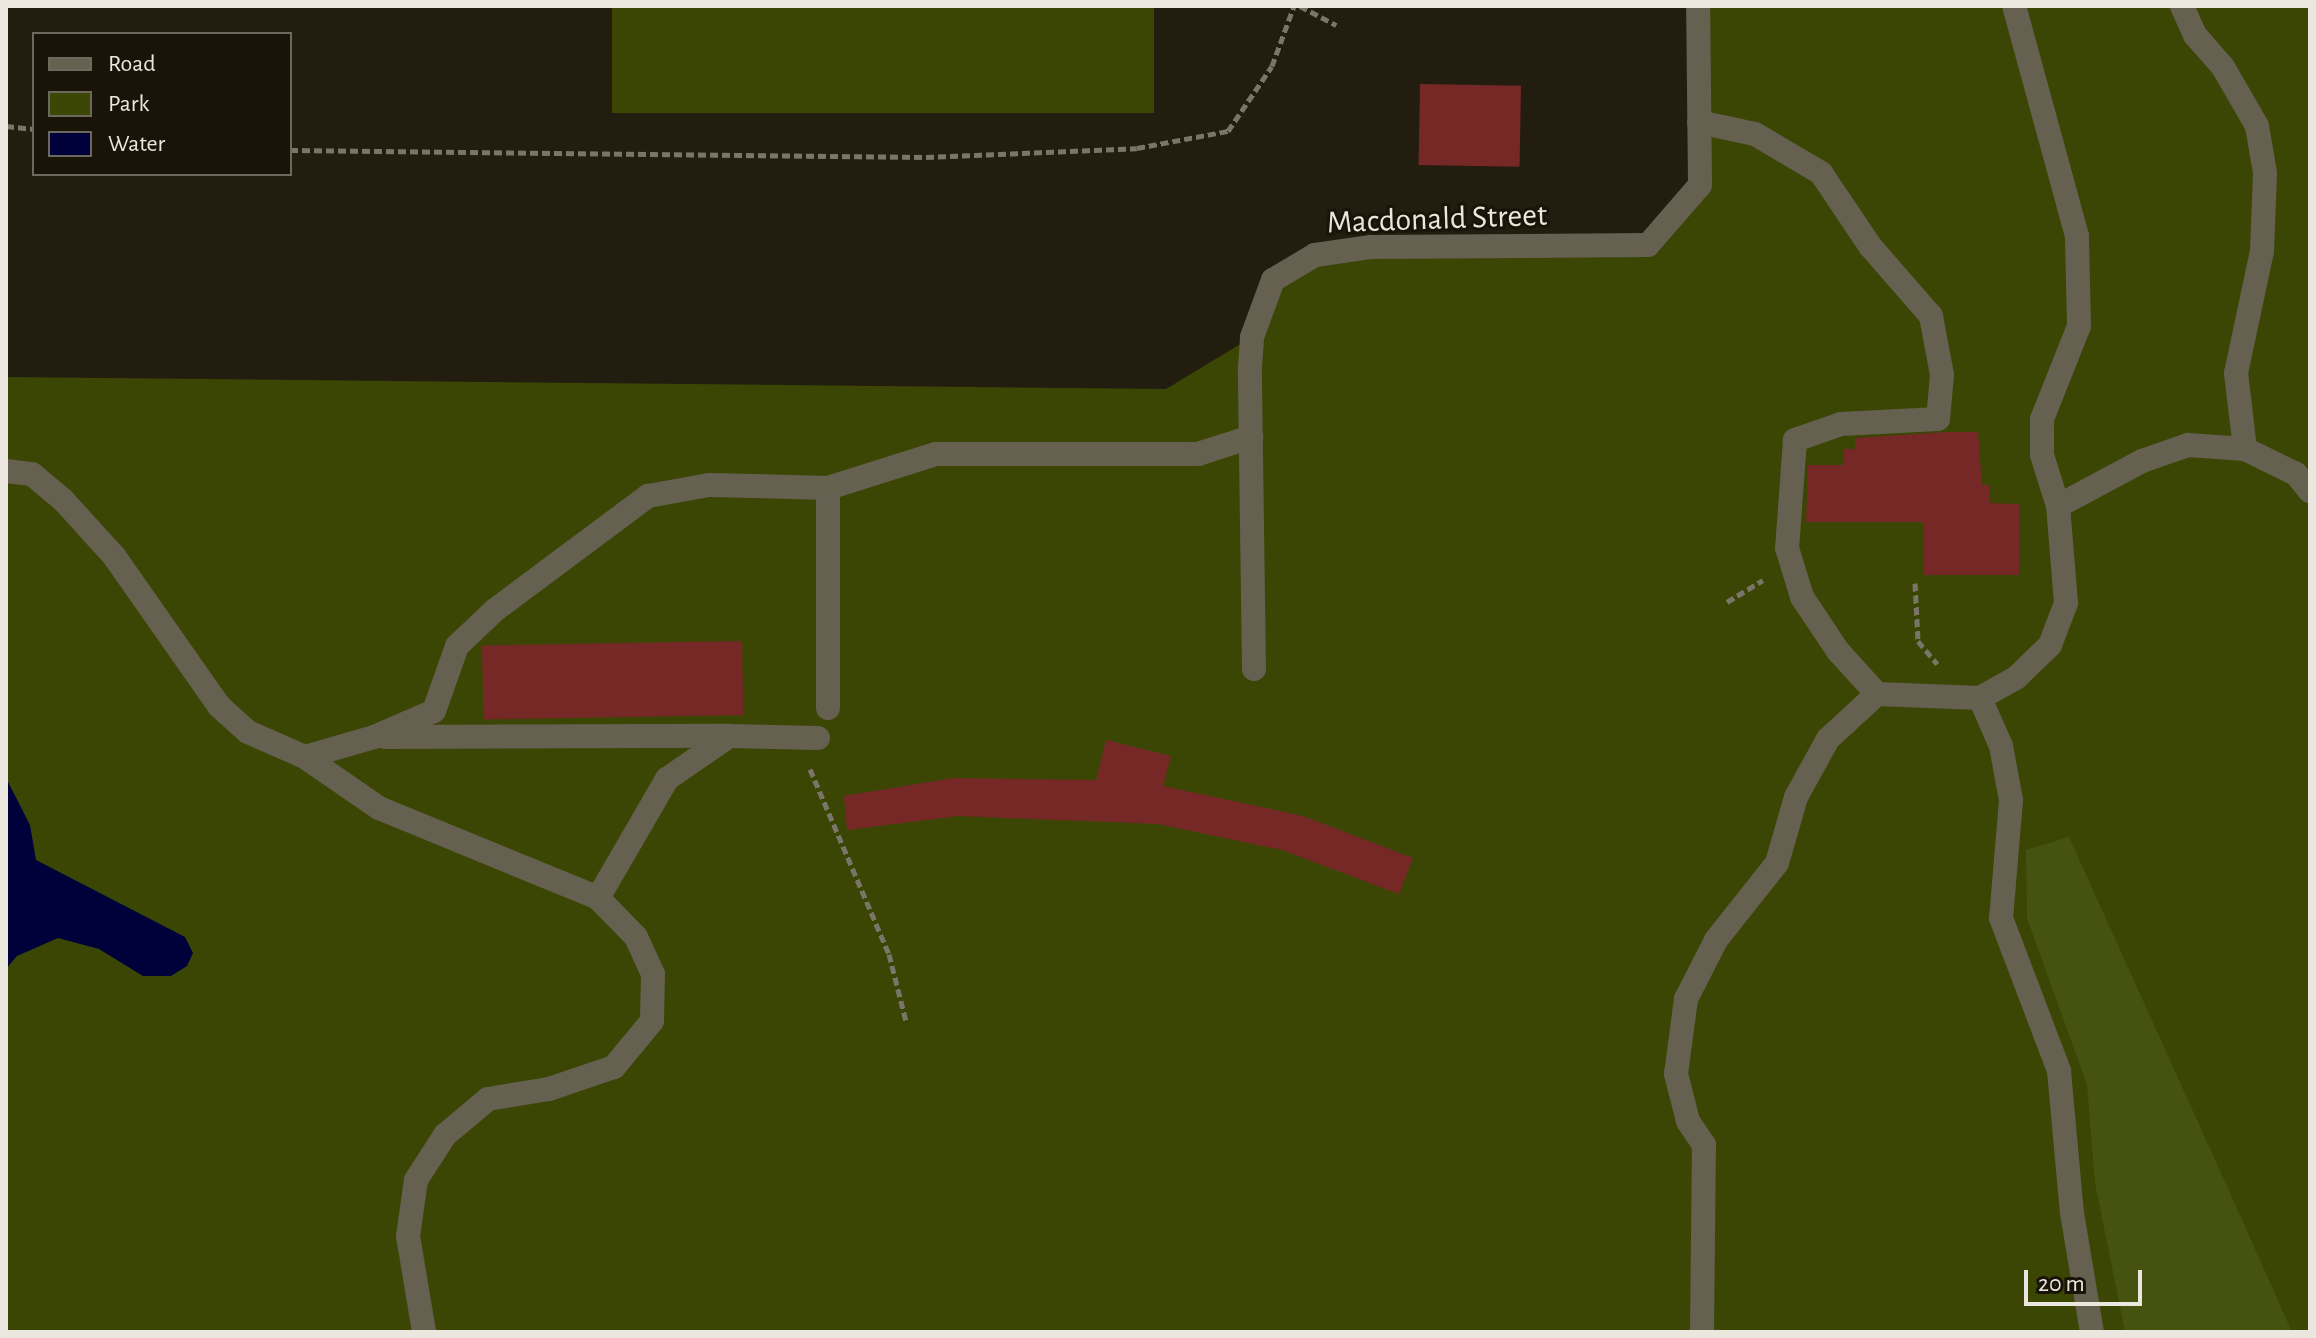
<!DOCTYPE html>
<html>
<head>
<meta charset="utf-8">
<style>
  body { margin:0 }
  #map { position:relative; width:2316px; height:1338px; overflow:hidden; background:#221d0f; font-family:"Alegreya Sans",sans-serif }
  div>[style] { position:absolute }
  .green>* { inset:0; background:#3b4604; transform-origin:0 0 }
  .forest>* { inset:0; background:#46520f }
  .water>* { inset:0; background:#00003b }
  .building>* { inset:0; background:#762826; transform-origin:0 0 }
  .path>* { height:5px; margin-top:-2.5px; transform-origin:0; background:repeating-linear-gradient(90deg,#7a7569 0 8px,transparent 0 12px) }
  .minor>* { height:24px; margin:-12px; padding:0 12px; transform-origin:12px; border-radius:12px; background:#666051 }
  span { translate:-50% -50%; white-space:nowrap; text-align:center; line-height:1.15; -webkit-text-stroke:6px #191407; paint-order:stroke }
  .street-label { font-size:32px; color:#ebe7de }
  .frame { position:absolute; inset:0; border:8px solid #ebe7de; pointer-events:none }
  .legend { position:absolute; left:32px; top:32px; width:260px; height:144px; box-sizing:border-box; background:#191407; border:2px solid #6d685d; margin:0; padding:10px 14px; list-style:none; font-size:24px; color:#ebe7de }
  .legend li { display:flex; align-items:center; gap:16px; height:40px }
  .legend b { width:40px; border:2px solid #6d685d }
  .scale { position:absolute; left:2024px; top:1270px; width:118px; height:36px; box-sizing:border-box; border:4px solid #ebe7de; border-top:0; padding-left:10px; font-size:24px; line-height:28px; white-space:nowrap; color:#ebe7de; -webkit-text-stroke:6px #191407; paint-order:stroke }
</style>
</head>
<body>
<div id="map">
  <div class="green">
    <div style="left:612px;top:6px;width:542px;height:107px"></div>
    <div style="clip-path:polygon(1704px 6px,2310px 6px,2310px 1332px,6px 1332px,6px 377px,1166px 389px,1252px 337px,1273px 280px,1315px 255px,1648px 244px,1700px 185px)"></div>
  </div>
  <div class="forest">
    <div style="clip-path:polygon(2069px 837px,2235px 1204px,2292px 1332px,2125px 1332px,2095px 1183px,2087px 1085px,2027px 918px,2026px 850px)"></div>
  </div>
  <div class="water">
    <div style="clip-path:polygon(6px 778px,30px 825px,36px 860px,185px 937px,193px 953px,187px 966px,171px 976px,143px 976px,99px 949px,58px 938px,17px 956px,6px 969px)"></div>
  </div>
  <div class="building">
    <div style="left:1420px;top:84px;width:101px;height:81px;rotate:1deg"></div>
    <div style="clip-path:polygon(1946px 432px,1978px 432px,1982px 485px,1989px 485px,1989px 503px,2019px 504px,2019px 575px,1924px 575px,1924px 522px,1806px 522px,1808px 465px,1844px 465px,1844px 449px,1855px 449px,1855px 438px)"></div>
    <div style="left:742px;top:641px;width:74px;height:260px;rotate:89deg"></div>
    <div style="clip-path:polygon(1106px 740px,1171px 756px,1163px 786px,1303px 816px,1413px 858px,1399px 894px,1282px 850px,1158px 824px,958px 816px,847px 830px,844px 796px,953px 778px,1096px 780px)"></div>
  </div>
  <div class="path">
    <div style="left:1300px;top:6px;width:41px;rotate:27.8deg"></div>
    <div style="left:6px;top:126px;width:28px;rotate:6deg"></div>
    <div style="left:290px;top:150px;width:636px;rotate:0.63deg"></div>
    <div style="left:926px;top:157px;width:211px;rotate:-2.4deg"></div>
    <div style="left:1137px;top:148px;width:93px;rotate:-10.6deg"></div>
    <div style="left:1228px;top:131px;width:78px;rotate:-55.9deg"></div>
    <div style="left:1272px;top:66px;width:64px;rotate:-69.9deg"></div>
    <div style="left:1915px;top:583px;width:58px;rotate:87deg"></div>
    <div style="left:1918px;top:641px;width:30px;rotate:50deg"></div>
    <div style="left:1727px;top:602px;width:42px;rotate:-31.4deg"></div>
    <div style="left:810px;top:769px;width:201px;rotate:66.9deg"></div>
    <div style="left:889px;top:954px;width:69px;rotate:75.8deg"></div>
  </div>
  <div class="minor">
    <div style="left:2182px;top:6px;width:32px;rotate:66deg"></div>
    <div style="left:2195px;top:35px;width:43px;rotate:48.8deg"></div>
    <div style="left:2223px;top:67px;width:68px;rotate:60deg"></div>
    <div style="left:2257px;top:126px;width:48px;rotate:80.3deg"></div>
    <div style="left:2265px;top:173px;width:78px;rotate:92.2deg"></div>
    <div style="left:2262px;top:251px;width:125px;rotate:102deg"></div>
    <div style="left:2236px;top:373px;width:77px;rotate:83.2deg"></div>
    <div style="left:1699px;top:122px;width:57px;rotate:12.1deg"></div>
    <div style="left:1755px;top:134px;width:77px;rotate:30.6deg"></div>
    <div style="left:1821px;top:173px;width:88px;rotate:56.1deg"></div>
    <div style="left:1870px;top:246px;width:93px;rotate:48.9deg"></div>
    <div style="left:1931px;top:316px;width:60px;rotate:79.4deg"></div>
    <div style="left:1942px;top:375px;width:44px;rotate:95.2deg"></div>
    <div style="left:1938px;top:419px;width:97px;rotate:177deg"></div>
    <div style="left:1841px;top:424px;width:49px;rotate:160.8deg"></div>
    <div style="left:1795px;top:440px;width:108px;rotate:94.2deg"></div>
    <div style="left:1787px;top:548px;width:51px;rotate:73deg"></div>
    <div style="left:1802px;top:597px;width:65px;rotate:56.3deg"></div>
    <div style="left:1838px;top:651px;width:58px;rotate:47.8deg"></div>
    <div style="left:1877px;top:694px;width:103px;rotate:2.2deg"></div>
    <div style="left:1980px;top:698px;width:41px;rotate:-29.1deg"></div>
    <div style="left:2016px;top:678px;width:47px;rotate:-44.1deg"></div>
    <div style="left:2050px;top:645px;width:45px;rotate:-69.1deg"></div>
    <div style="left:2066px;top:603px;width:97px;rotate:-94.7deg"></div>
    <div style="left:2058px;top:506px;width:53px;rotate:-107.4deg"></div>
    <div style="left:2042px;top:455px;width:36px;rotate:-90deg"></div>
    <div style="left:2042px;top:419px;width:100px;rotate:-68.3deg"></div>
    <div style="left:2079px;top:326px;width:90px;rotate:-91.3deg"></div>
    <div style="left:2077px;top:236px;width:238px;rotate:-105.3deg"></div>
    <div style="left:6px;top:471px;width:26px;rotate:7deg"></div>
    <div style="left:32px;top:474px;width:40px;rotate:40deg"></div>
    <div style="left:63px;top:500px;width:76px;rotate:47.7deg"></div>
    <div style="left:114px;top:556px;width:183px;rotate:55deg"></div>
    <div style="left:219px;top:706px;width:39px;rotate:42deg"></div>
    <div style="left:248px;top:732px;width:62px;rotate:23.7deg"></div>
    <div style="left:305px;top:757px;width:90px;rotate:34.6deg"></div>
    <div style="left:379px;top:808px;width:237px;rotate:22.3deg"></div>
    <div style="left:598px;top:898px;width:54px;rotate:45.7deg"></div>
    <div style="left:636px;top:937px;width:41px;rotate:65.3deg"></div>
    <div style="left:653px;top:974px;width:47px;rotate:91.2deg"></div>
    <div style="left:652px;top:1021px;width:60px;rotate:129.6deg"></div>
    <div style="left:614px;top:1067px;width:69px;rotate:161.3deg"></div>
    <div style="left:549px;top:1089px;width:62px;rotate:170.7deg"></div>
    <div style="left:488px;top:1099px;width:56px;rotate:140.1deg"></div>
    <div style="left:445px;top:1135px;width:54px;rotate:122.8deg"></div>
    <div style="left:416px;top:1180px;width:57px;rotate:98.1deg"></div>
    <div style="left:408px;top:1236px;width:97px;rotate:80.5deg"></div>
    <div style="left:828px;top:488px;width:220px;rotate:90deg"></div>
    <div style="left:2058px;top:506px;width:95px;rotate:-28.2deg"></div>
    <div style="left:2142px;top:461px;width:49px;rotate:-19.2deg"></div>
    <div style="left:2188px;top:445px;width:57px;rotate:4deg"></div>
    <div style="left:2245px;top:449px;width:57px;rotate:26.1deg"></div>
    <div style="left:2296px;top:474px;width:22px;rotate:51deg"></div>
    <div style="left:1254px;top:669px;width:302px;rotate:-90.8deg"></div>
    <div style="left:1250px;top:367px;width:30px;rotate:-86deg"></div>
    <div style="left:1252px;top:337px;width:61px;rotate:-69.8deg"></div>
    <div style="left:1273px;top:280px;width:49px;rotate:-30.8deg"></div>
    <div style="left:1315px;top:255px;width:57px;rotate:-8.1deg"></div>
    <div style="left:1371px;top:247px;width:277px;rotate:-0.4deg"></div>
    <div style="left:1648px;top:245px;width:79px;rotate:-49.1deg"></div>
    <div style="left:1700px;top:185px;width:179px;rotate:-90.6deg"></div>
    <div style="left:1980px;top:698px;width:52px;rotate:66.4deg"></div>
    <div style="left:2001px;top:746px;width:55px;rotate:79.5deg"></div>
    <div style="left:2011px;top:800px;width:118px;rotate:94.8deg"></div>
    <div style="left:2001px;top:918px;width:164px;rotate:69.2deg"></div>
    <div style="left:2059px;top:1071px;width:143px;rotate:84.8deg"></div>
    <div style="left:2072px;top:1213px;width:121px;rotate:80.5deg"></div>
    <div style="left:385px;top:737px;width:344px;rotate:-0.2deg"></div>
    <div style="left:305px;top:757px;width:72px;rotate:-16.2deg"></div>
    <div style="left:374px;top:737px;width:65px;rotate:-23.4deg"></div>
    <div style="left:434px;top:711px;width:69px;rotate:-70.5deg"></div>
    <div style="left:457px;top:646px;width:52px;rotate:-43.5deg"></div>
    <div style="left:495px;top:610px;width:191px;rotate:-36.7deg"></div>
    <div style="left:648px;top:496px;width:62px;rotate:-10.2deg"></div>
    <div style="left:709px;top:485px;width:119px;rotate:1.4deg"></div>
    <div style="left:828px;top:488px;width:113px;rotate:-17.5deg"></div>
    <div style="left:936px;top:454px;width:262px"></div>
    <div style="left:1198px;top:454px;width:56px;rotate:-17.8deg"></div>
    <div style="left:598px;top:898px;width:138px;rotate:-59.9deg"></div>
    <div style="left:667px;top:779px;width:75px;rotate:-34.7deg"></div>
    <div style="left:729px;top:736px;width:89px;rotate:1.3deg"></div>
    <div style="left:1702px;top:1332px;width:187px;rotate:-89.4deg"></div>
    <div style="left:1704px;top:1145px;width:29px;rotate:-124deg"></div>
    <div style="left:1688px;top:1121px;width:49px;rotate:-104.3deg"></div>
    <div style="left:1676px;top:1074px;width:76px;rotate:-82.4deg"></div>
    <div style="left:1686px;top:999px;width:66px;rotate:-63deg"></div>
    <div style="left:1716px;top:940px;width:98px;rotate:-51.6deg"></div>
    <div style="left:1777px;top:863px;width:69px;rotate:-73.9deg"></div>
    <div style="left:1796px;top:797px;width:66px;rotate:-61.1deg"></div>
    <div style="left:1828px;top:739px;width:67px;rotate:-42.6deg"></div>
  </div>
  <div class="street-label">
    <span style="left:1437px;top:219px;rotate:-2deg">Macdonald Street</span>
  </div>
  <div class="frame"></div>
  <ul class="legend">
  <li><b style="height:10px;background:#666051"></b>Road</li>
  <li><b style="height:22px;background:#3b4604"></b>Park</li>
  <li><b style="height:22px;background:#00003b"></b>Water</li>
  </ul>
  <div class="scale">20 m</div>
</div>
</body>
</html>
